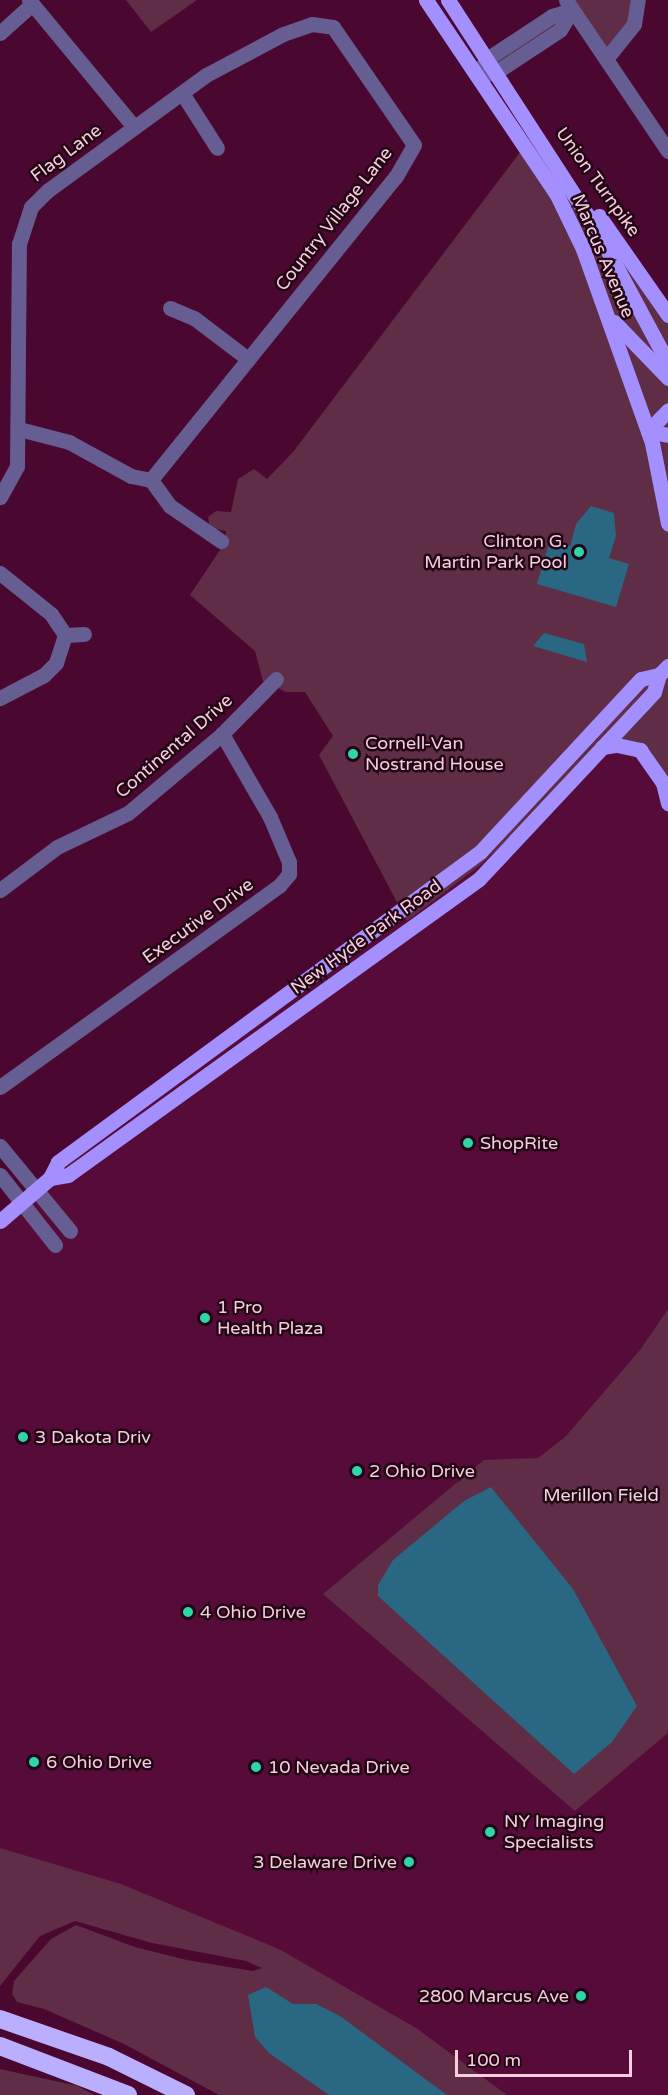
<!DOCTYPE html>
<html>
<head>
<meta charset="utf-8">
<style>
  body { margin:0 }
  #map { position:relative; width:668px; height:2095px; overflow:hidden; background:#4a072f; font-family:"Varela Round",sans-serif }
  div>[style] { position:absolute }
  .built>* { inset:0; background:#570b38 }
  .green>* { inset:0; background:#5f2d46 }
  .water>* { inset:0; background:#296782 }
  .minor>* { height:15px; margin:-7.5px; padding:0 7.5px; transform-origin:7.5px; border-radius:7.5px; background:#665d92 }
  .major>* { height:15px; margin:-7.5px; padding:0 7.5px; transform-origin:7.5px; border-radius:7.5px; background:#a48ffe }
  .highway>* { height:18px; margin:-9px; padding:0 9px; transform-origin:9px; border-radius:9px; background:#baaefe }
  .dots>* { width:16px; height:16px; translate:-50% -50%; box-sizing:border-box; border:3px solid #210614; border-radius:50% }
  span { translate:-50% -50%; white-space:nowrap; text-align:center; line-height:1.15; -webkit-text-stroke:5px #210614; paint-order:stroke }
  .street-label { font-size:18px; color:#f7cddf }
  .poi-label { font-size:18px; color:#f7cddf }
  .right { translate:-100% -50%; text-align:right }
  .left { translate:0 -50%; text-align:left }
  .park-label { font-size:18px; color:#efd6e0 }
  .scale { position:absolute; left:455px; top:2050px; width:177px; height:27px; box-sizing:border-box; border:3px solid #f7cddf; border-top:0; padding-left:8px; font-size:18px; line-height:21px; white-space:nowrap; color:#f7cddf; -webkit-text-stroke:4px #210614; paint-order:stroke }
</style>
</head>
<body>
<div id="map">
  <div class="built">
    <div style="clip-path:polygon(630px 746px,668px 803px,668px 1309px,640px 1350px,565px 1437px,538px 1458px,484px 1461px,575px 1811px,668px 1733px,668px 2095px,494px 2095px,275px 1968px,0 1878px,0 1221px,35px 1189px,127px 1120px,482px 864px,519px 829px,582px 758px)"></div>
  </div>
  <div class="green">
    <div style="clip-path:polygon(126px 0,197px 0,151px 32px)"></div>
    <div style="clip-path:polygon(566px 0,638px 0,637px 13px,606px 59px,572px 10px,560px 30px,496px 72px,487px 59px,552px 16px)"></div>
    <div style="clip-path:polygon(524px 147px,557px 179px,668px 315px,668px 803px,650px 761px,602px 747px,482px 864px,407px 921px,319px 755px,333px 736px,305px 692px,286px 692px,263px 681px,255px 651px,190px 595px,220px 550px,226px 535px,226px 531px,210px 528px,208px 517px,216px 511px,231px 512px,238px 479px,254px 469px,267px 479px,293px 452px)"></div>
    <div style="clip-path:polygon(668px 1309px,668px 1733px,575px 1811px,323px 1594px,484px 1460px,538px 1458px,565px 1437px,640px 1350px)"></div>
    <div style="clip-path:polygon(0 1848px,121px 1884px,279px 1949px,416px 2028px,507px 2095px,219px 2095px,124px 2044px,44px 2009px,17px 2002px,12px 1994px,14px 1981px,51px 1939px,76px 1925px,135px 1947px,187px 1960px,253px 1971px,262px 1968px,246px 1961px,152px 1943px,75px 1921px,40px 1936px,0 1986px)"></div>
    <div style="clip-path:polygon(0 2069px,78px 2086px,94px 2095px,0 2095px)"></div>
  </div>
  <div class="water">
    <div style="clip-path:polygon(591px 506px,614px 513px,616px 536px,609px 558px,629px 564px,616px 607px,537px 584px,550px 540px,570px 546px,576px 524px)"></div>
    <div style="clip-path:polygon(544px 633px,584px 644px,587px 662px,533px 646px)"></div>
    <div style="clip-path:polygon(491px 1487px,573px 1589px,637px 1706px,612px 1742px,574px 1774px,378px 1596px,378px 1585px,393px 1560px,464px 1501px)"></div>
    <div style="clip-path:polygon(266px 1987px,293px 2004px,316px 2004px,340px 2016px,447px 2095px,329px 2095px,269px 2053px,255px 2037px,248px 1995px)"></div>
  </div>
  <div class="minor">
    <div style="left:29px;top:0;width:165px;rotate:50.4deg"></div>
    <div style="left:566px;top:0;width:182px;rotate:56deg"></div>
    <div style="left:572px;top:10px;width:23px;rotate:121deg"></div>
    <div style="left:560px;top:30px;width:77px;rotate:146.7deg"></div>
    <div style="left:496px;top:72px;width:19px;rotate:168deg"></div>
    <div style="left:477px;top:76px;width:20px;rotate:-60deg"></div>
    <div style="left:487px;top:59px;width:78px;rotate:-33.5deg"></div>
    <div style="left:552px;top:16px;width:21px;rotate:-17deg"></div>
    <div style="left:0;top:33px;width:43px;rotate:-42.2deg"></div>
    <div style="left:606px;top:59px;width:45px;rotate:-51.3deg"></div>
    <div style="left:634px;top:24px;width:24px;rotate:-81deg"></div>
    <div style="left:182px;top:93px;width:65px;rotate:57.5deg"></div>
    <div style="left:170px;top:308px;width:26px;rotate:23deg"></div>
    <div style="left:194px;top:318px;width:68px;rotate:37.2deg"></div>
    <div style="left:19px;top:429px;width:52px;rotate:14.6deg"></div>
    <div style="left:69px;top:442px;width:71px;rotate:28.7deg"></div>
    <div style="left:131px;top:476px;width:20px;rotate:11deg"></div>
    <div style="left:151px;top:480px;width:32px;rotate:54deg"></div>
    <div style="left:170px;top:506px;width:62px;rotate:34.5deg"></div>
    <div style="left:0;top:497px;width:35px;rotate:-61deg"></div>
    <div style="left:17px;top:466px;width:222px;rotate:-89.5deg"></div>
    <div style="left:19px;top:244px;width:39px;rotate:-72deg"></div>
    <div style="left:31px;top:207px;width:23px;rotate:-45deg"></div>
    <div style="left:47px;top:191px;width:197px;rotate:-36.1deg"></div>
    <div style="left:206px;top:75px;width:87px;rotate:-28deg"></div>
    <div style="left:283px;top:34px;width:31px;rotate:-19deg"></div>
    <div style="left:312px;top:24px;width:21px;rotate:8deg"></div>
    <div style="left:333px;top:27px;width:143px;rotate:55.5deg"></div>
    <div style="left:414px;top:145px;width:36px;rotate:120deg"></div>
    <div style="left:396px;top:176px;width:390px;rotate:128.9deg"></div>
    <div style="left:0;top:573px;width:65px;rotate:38.8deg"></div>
    <div style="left:51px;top:614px;width:25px;rotate:56deg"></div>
    <div style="left:65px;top:635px;width:29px;rotate:108deg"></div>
    <div style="left:56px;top:663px;width:17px;rotate:135deg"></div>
    <div style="left:44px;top:675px;width:50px;rotate:152.4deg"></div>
    <div style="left:65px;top:635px;width:19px;rotate:-3deg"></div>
    <div style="left:0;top:890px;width:71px;rotate:-37deg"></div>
    <div style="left:57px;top:847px;width:79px;rotate:-25.6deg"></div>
    <div style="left:128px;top:813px;width:123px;rotate:-40deg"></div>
    <div style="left:222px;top:734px;width:77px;rotate:-45.5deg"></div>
    <div style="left:0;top:1087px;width:344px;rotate:-35.8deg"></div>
    <div style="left:279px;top:886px;width:16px;rotate:-50deg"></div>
    <div style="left:289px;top:874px;width:12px;rotate:-90deg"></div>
    <div style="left:289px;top:862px;width:49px;rotate:-112.9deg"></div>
    <div style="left:270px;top:817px;width:96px;rotate:-120deg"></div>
    <div style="left:0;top:1146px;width:110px;rotate:50.5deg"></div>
    <div style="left:0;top:1175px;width:89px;rotate:51.8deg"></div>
  </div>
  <div class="major">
    <div style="left:426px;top:0;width:235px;rotate:56.1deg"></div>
    <div style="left:557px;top:195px;width:60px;rotate:64.3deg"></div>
    <div style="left:583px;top:249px;width:206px;rotate:70.4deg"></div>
    <div style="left:652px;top:443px;width:82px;rotate:78.7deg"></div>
    <div style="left:448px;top:0;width:270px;rotate:57.1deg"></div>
    <div style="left:595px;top:227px;width:154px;rotate:61.8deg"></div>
    <div style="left:599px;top:216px;width:121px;rotate:55.1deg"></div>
    <div style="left:614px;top:322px;width:78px;rotate:46deg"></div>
    <div style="left:648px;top:431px;width:29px;rotate:-46deg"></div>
    <div style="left:648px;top:431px;width:20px;rotate:11deg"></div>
    <div style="left:602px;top:747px;width:15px;rotate:-8deg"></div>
    <div style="left:617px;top:745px;width:24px;rotate:12deg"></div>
    <div style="left:640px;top:750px;width:40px;rotate:55.1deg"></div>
    <div style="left:663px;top:783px;width:21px;rotate:76deg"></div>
    <div style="left:50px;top:1178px;width:18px;rotate:-63deg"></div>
    <div style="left:58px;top:1162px;width:524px;rotate:-36.3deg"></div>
    <div style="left:480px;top:852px;width:236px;rotate:-47.1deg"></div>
    <div style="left:641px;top:679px;width:18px;rotate:-13deg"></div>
    <div style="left:0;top:1221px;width:66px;rotate:-40.7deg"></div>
    <div style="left:50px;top:1178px;width:18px;rotate:-9deg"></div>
    <div style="left:68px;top:1175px;width:506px;rotate:-35.76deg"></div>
    <div style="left:479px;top:879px;width:256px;rotate:-46.9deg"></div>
    <div style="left:654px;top:692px;width:18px;rotate:-74deg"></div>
    <div style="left:659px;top:675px;width:13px;rotate:-45deg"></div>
  </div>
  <div class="highway">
    <div style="left:0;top:2019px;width:115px;rotate:19.2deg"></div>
    <div style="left:109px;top:2057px;width:86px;rotate:26.3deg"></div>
    <div style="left:0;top:2046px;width:137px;rotate:20.9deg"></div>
  </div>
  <div class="dots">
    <div style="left:579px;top:552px;background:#2fd4aa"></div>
    <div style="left:353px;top:754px;background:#2fd4aa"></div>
    <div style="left:468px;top:1143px;background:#2fd4aa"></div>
    <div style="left:205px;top:1318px;background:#2fd4aa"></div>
    <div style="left:23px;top:1437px;background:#2fd4aa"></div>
    <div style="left:357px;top:1471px;background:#2fd4aa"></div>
    <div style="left:188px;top:1612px;background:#2fd4aa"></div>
    <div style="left:34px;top:1762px;background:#2fd4aa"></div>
    <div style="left:256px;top:1767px;background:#2fd4aa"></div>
    <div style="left:490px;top:1832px;background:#2fd4aa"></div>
    <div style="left:409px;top:1862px;background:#2fd4aa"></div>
    <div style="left:581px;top:1996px;background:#2fd4aa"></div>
  </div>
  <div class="street-label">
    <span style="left:66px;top:153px;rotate:-37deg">Flag Lane</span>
    <span style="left:598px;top:182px;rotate:54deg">Union Turnpike</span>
    <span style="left:334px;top:219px;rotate:-52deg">Country Village Lane</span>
    <span style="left:603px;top:256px;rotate:67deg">Marcus Avenue</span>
    <span style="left:174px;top:746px;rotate:-41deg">Continental Drive</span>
    <span style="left:198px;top:921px;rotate:-36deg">Executive Drive</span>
    <span style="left:366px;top:937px;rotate:-36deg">New Hyde Park Road</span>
  </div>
  <div class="poi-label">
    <span class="right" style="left:567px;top:552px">Clinton G.<br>Martin Park Pool</span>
    <span class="left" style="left:365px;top:754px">Cornell-Van<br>Nostrand House</span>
    <span class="left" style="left:480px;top:1143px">ShopRite</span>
    <span class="left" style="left:217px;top:1318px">1 Pro<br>Health Plaza</span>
    <span class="left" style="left:35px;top:1437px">3 Dakota Driv</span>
    <span class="left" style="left:369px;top:1471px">2 Ohio Drive</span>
    <span class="left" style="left:200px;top:1612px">4 Ohio Drive</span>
    <span class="left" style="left:46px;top:1762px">6 Ohio Drive</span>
    <span class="left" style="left:268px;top:1767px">10 Nevada Drive</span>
    <span class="left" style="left:504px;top:1832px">NY Imaging<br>Specialists</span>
    <span class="right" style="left:397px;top:1862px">3 Delaware Drive</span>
    <span class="right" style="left:569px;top:1996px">2800 Marcus Ave</span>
  </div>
  <div class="park-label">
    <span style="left:601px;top:1495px">Merillon Field</span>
  </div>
  <div class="scale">100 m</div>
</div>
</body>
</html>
